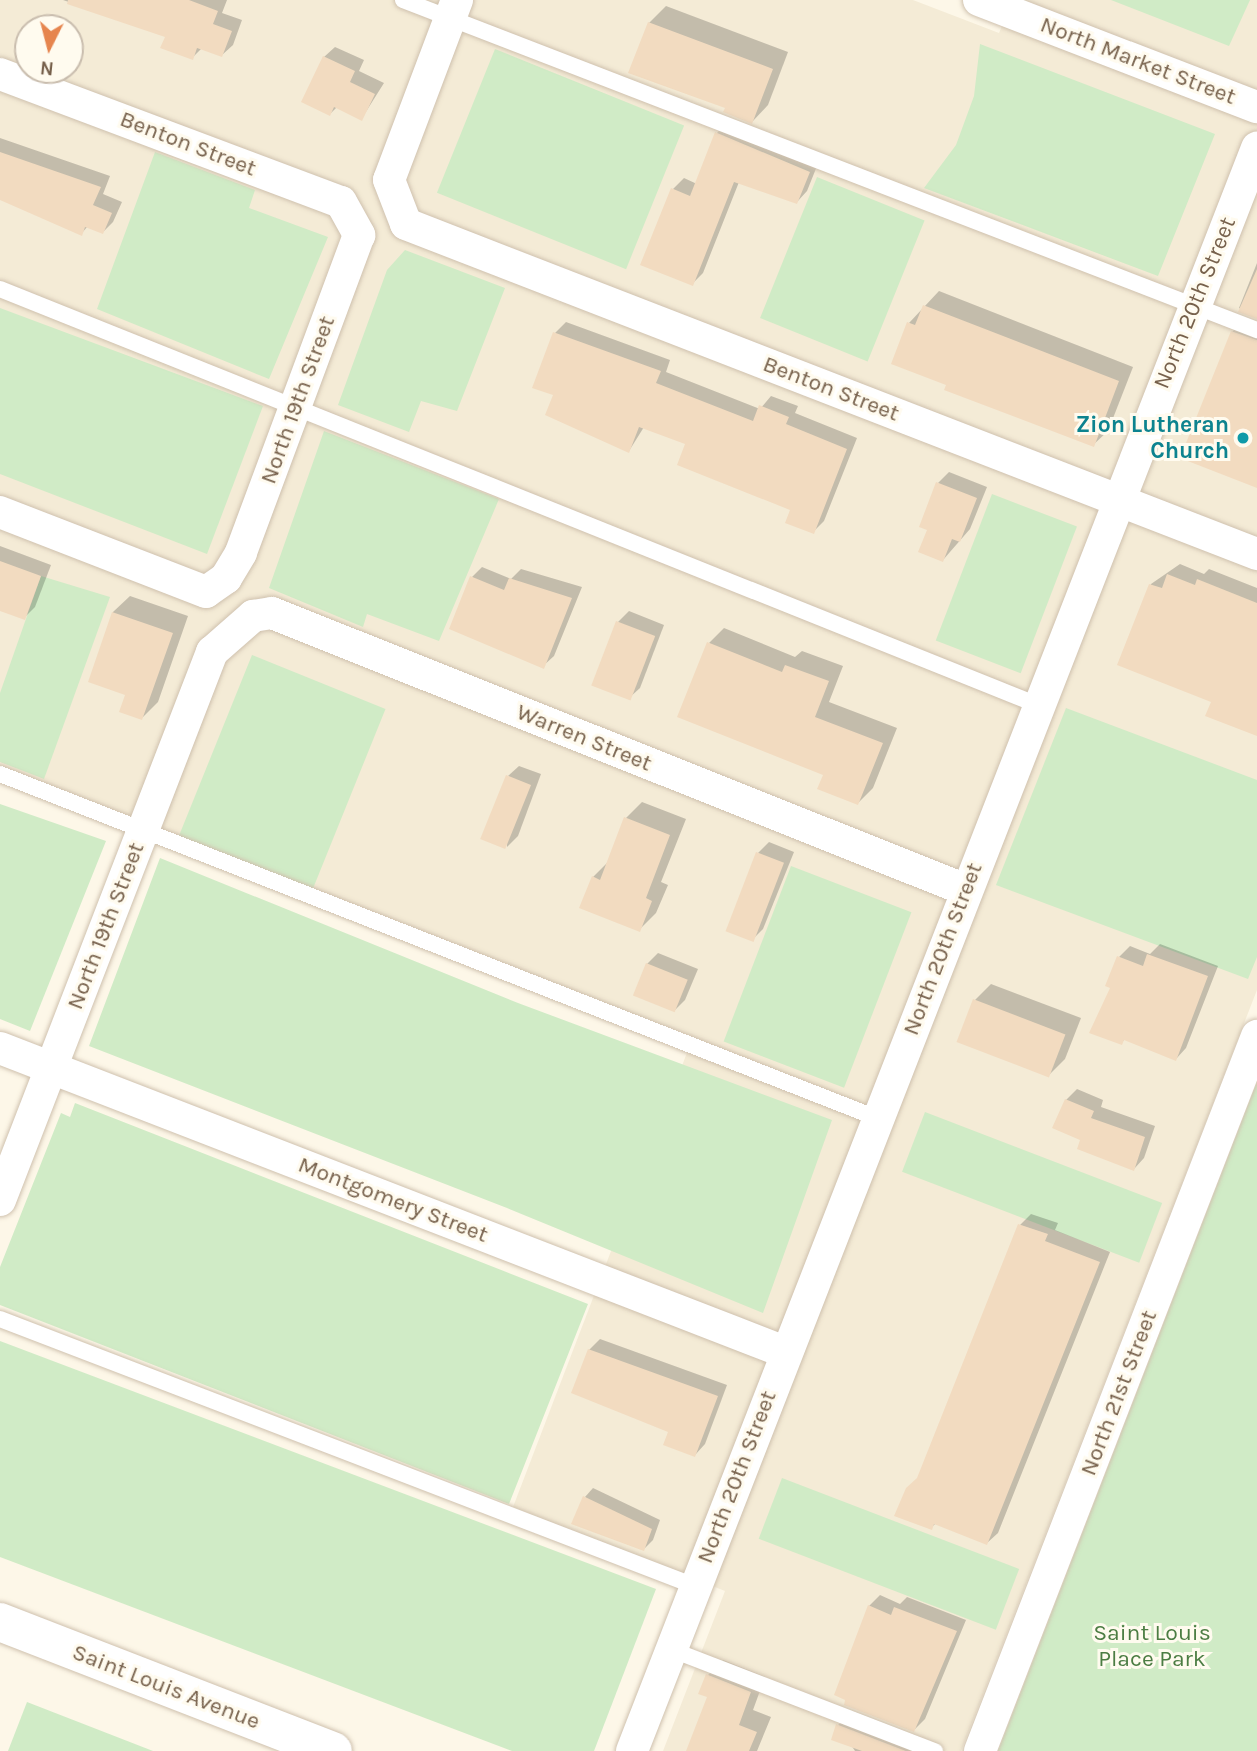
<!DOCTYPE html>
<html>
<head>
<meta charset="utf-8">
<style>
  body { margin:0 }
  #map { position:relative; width:1257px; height:1751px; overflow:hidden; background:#fdf7e8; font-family:Karla,sans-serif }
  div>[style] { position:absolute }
  .residential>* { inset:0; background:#f4ebd6 }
  .green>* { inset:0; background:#d0ebc6; transform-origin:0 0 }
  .shadow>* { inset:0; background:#0003 }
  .building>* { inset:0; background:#f2dbc0; transform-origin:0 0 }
  .roads { filter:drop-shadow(0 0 2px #cfc1ae) drop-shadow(0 0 2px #cfc1ae) }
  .service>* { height:16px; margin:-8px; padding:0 8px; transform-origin:8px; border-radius:8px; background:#fff }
  .minor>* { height:32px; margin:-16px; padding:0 16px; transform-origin:16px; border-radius:16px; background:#fff }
  .tertiary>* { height:38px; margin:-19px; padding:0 19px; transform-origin:19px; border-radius:19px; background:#fff }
  .dots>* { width:19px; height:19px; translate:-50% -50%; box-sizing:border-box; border:4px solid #fffbef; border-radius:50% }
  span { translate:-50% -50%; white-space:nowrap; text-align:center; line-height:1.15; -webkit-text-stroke:6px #fffbef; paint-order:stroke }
  .street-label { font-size:23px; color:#77614c }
  .culture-label { font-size:23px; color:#0d838f; font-weight:700 }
  .right { translate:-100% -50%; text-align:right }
  .park-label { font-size:23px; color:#4c7d43 }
  .north { position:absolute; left:14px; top:14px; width:70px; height:70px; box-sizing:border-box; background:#fffbef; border:2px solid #c9bdae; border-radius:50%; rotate:186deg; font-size:19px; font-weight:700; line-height:28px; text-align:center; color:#77614c }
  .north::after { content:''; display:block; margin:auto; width:24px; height:32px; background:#e6854e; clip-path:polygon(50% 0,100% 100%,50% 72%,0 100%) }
</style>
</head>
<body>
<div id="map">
  <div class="residential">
    <div style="clip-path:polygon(evenodd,0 0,913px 0,999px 33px,1013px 0,1257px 0,1257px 990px,961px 1751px,663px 1751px,725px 1591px,513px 1507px,693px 1037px,142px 830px,0 771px,0 0,28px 28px,70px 28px,70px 70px,28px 70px,28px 28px)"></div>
  </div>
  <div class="green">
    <div style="clip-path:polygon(1111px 0,1250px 0,1229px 46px)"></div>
    <div style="clip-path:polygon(980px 44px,1215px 134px,1158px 276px,924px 188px,956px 145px,974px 96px)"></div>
    <div style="left:495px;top:49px;width:204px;height:155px;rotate:22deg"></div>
    <div style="clip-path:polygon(155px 152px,255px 190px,249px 208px,328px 237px,269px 379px,97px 309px)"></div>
    <div style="left:817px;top:177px;width:116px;height:152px;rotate:22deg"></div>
    <div style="clip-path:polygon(405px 250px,505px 288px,457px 411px,421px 401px,409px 432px,338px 405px,387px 270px)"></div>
    <div style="clip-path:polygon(0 308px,263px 406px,207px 554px,0 474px)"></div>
    <div style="clip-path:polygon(324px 431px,499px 499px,439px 641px,367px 614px,363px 627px,269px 588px)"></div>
    <div style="left:992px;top:494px;width:91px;height:157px;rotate:21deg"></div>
    <div style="clip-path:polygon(41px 576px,110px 597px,44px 779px,0 762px,0 693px)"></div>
    <div style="left:252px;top:655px;width:144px;height:196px;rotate:22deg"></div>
    <div style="clip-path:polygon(1066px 708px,1257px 780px,1257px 957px,1248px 979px,996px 885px)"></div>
    <div style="clip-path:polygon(0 804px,106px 841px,30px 1031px,0 1019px)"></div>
    <div style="clip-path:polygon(160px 858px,518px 1003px,832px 1120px,763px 1313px,507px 1208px,89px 1046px)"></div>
    <div style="left:791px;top:866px;width:129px;height:188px;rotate:21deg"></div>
    <div style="clip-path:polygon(1257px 1082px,1257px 1751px,998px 1751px)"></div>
    <div style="clip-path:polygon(75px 1103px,588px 1304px,509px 1504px,0 1305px,0 1267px,61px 1113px,70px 1117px)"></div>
    <div style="left:925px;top:1112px;width:254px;height:64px;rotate:21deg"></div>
    <div style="clip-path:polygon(0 1341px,656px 1589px,594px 1751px,512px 1751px,0 1557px)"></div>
    <div style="left:782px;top:1478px;width:254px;height:65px;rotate:21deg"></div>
    <div style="clip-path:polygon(27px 1702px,153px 1751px,8px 1751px)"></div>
  </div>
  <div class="shadow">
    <div style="clip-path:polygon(63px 0,227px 0,222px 13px,242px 20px,233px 45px,222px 55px,202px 48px,192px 58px,167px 36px)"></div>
    <div style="clip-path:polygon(666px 6px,788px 52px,768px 105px,752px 122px,727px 107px,649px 23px)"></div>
    <div style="clip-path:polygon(335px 47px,364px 60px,359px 71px,384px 83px,362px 118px,337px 107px,330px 114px,324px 57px)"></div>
    <div style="clip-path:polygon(727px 122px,819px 161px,807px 191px,797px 202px,739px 182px,703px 273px,692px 284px,673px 189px,684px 178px,697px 184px,717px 133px)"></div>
    <div style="clip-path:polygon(0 138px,110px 176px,103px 194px,122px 202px,113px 222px,103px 232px,88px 226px,81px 234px,0 198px)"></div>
    <div style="clip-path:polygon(1257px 263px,1257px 317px,1239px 308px)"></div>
    <div style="clip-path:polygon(939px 291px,1133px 367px,1108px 431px,1093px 445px,948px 384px,909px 323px)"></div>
    <div style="clip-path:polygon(1243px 321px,1257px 326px,1257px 486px,1232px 332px)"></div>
    <div style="clip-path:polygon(566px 322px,670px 360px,666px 372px,760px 409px,771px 396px,798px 406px,795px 413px,857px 438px,824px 521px,813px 532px,792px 509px,688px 443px,644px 427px,629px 451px,555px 394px,555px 333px)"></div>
    <div style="clip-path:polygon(949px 472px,987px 487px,970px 529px,943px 560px,929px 529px,938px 483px)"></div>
    <div style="clip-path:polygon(0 546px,51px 565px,35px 607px,24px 618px,0 608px)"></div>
    <div style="clip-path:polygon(1180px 564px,1204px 574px,1209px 569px,1257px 588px,1257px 734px,1213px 701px,1119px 664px,1151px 584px)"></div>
    <div style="clip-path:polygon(482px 567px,511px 579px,521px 569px,582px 587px,554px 656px,543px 666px,472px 577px)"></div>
    <div style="clip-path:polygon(130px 596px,188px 616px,158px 702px,142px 718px,127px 694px,90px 681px,113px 612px)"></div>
    <div style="clip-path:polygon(629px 611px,664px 625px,640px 688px,629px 698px,618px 622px)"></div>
    <div style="clip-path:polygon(724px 628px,795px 657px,802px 651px,843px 666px,829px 702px,897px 728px,873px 788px,858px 803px,825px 774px,709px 643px)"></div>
    <div style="clip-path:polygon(519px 766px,541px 774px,518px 836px,507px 847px,508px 776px)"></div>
    <div style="clip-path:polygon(642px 802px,686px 819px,661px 882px,668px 885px,656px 913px,640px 929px,593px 877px,608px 862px,626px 818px)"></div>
    <div style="clip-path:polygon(769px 842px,794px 852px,763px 929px,752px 940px,727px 930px,758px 853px)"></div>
    <div style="clip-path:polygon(1160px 944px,1218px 966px,1186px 1048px,1176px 1059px,1125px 1039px,1121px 1043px,1112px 987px,1119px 957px,1130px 946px,1150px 954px)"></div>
    <div style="clip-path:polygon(658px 953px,698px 969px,685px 1000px,674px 1011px,647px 964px)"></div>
    <div style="clip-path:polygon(991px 984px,1081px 1018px,1065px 1059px,1048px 1076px,975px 1000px)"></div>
    <div style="clip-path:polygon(1077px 1089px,1103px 1100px,1101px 1107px,1155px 1126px,1144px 1158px,1134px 1169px,1082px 1139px,1066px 1100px)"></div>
    <div style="clip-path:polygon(1031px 1214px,1058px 1223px,1055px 1230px,1110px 1252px,998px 1533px,987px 1543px,936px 1523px,931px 1528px,919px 1477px,1020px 1225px)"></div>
    <div style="clip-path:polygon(600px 1339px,727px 1385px,705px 1444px,695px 1455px,589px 1350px)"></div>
    <div style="clip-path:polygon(593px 1488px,660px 1520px,653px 1540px,644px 1549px,585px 1497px)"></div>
    <div style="clip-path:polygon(880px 1595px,900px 1604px,907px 1597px,966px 1620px,925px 1719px,914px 1730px,869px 1606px)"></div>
    <div style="clip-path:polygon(723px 1660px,765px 1677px,753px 1710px,771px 1717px,757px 1751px,690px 1751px,710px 1696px,708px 1675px)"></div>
    <div style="clip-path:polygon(853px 1711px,920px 1737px,915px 1751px,855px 1751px,838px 1725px)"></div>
  </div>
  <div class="building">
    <div style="clip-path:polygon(68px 0,189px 0,218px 11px,213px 24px,232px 31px,222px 57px,197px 48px,193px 60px,160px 48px,165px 37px,67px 4px)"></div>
    <div style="clip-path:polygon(648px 22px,773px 69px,752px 124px,723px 112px,725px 108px,628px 73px)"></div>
    <div style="clip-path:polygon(323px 56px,355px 71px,350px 82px,375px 94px,362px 121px,334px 107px,330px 116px,301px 102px)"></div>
    <div style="clip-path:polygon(715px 132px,810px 172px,797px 204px,734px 182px,693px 286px,640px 265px,671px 188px,690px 196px)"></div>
    <div style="clip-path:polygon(0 152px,101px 187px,93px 205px,112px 213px,103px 234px,85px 227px,82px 236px,0 200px)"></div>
    <div style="clip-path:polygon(1257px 269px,1257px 319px,1238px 312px)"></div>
    <div style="clip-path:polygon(923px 305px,1119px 381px,1094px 447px,944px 390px,946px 385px,891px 364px,907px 322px,915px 325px)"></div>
    <div style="clip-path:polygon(1231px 331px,1257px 340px,1257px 488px,1180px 458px)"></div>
    <div style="clip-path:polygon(553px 332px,661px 371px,656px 383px,753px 421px,759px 405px,789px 417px,786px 424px,847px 449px,814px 534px,785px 523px,790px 510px,677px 465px,685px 444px,639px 427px,629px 453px,545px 415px,553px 395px,532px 388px)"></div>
    <div style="clip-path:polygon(936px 482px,977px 498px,960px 542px,952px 539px,943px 562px,918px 552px,927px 530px,919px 527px)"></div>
    <div style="clip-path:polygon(0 561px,41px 576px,25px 620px,0 611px)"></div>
    <div style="clip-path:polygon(1167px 574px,1195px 585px,1197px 579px,1257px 603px,1257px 736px,1205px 716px,1211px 702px,1117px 665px,1149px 584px,1162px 588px)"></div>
    <div style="clip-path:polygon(470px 576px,504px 590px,509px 578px,572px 598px,544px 669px,449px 629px)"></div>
    <div style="clip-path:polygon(112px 612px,173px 633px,142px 720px,119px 712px,125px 695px,88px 682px)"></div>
    <div style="left:616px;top:621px;width:42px;height:69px;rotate:21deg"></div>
    <div style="clip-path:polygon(707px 642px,782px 672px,785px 665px,829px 681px,815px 717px,883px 743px,858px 805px,817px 789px,823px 775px,677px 717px)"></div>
    <div style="left:506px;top:775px;width:27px;height:69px;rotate:22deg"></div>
    <div style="clip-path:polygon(624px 817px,670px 835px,646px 898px,652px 901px,640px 932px,579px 908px,592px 876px,600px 880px)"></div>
    <div style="left:756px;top:852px;width:30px;height:85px;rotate:21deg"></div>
    <div style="clip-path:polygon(1147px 954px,1208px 976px,1176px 1061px,1124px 1040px,1122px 1045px,1089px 1033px,1110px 988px,1105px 986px,1117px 956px,1143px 966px)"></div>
    <div style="left:646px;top:963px;width:45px;height:35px;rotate:22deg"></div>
    <div style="left:973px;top:999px;width:99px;height:46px;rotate:21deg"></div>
    <div style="clip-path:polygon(1065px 1099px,1094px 1111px,1091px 1118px,1145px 1137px,1134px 1171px,1077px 1149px,1080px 1140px,1052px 1128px)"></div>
    <div style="clip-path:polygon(1018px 1224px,1048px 1234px,1045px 1241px,1100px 1262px,987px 1545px,934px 1524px,932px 1530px,894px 1516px,906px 1488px,917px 1478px)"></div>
    <div style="clip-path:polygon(588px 1349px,718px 1396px,695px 1457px,663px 1445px,668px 1432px,571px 1393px)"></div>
    <div style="clip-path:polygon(583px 1496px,652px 1529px,644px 1551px,571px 1524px)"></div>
    <div style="clip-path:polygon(868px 1605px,891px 1615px,894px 1607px,957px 1631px,914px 1732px,844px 1705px,845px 1700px,834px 1695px)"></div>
    <div style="clip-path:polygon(706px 1674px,751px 1692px,739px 1725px,757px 1732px,749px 1751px,686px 1751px,707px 1697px,698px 1694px)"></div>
    <div style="clip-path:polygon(836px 1724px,906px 1751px,862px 1751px,831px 1740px)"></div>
  </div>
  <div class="roads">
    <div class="service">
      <div style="left:403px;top:0;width:916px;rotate:21.13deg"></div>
      <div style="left:0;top:289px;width:1118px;rotate:21.84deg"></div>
      <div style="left:0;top:774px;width:942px;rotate:21.42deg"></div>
      <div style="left:0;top:1319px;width:745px;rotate:21.02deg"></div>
      <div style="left:670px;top:1649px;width:284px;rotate:21.1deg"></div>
    </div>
    <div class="minor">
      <div style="left:457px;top:0;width:192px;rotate:110.7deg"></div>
      <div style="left:389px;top:180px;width:47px;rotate:68.9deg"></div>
      <div style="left:406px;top:224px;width:913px;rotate:21.2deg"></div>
      <div style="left:979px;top:0;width:298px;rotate:21.1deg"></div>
      <div style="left:0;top:74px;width:364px;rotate:20.6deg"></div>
      <div style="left:341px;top:202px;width:38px;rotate:61deg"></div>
      <div style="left:359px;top:235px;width:339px;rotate:110.4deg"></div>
      <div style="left:241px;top:553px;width:29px;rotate:121deg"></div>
      <div style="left:226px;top:578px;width:24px;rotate:145deg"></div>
      <div style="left:206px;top:592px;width:221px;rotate:-158.8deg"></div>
      <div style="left:0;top:1048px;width:842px;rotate:21.17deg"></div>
      <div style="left:0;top:1200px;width:588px;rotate:-68.85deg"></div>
      <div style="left:212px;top:652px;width:55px;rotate:-41.3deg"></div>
      <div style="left:253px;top:616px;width:19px;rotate:-9deg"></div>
      <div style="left:272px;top:613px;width:747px;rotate:21.76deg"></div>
      <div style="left:632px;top:1751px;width:1721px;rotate:-68.7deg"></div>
      <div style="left:980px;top:1751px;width:767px;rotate:-68.82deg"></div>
    </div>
    <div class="tertiary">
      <div style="left:0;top:1622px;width:357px;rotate:21.2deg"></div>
    </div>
  </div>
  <div class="dots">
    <div style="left:1243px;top:438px;background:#0f9aa8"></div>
  </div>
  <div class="street-label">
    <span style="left:1138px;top:61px;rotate:21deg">North Market Street</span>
    <span style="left:188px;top:144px;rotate:21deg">Benton Street</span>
    <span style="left:1195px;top:303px;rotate:-68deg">North 20th Street</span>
    <span style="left:831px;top:389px;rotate:21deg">Benton Street</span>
    <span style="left:298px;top:400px;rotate:-70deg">North 19th Street</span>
    <span style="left:584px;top:738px;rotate:22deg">Warren Street</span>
    <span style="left:106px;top:926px;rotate:-69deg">North 19th Street</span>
    <span style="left:943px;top:949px;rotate:-69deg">North 20th Street</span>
    <span style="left:393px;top:1200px;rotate:21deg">Montgomery Street</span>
    <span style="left:1119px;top:1393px;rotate:-69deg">North 21st Street</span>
    <span style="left:737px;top:1477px;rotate:-69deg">North 20th Street</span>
    <span style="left:166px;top:1687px;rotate:21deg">Saint Louis Avenue</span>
  </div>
  <div class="culture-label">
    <span class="right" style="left:1229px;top:438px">Zion Lutheran<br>Church</span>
  </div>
  <div class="park-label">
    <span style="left:1152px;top:1646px">Saint Louis<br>Place Park</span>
  </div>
  <div class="north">N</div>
</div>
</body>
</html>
